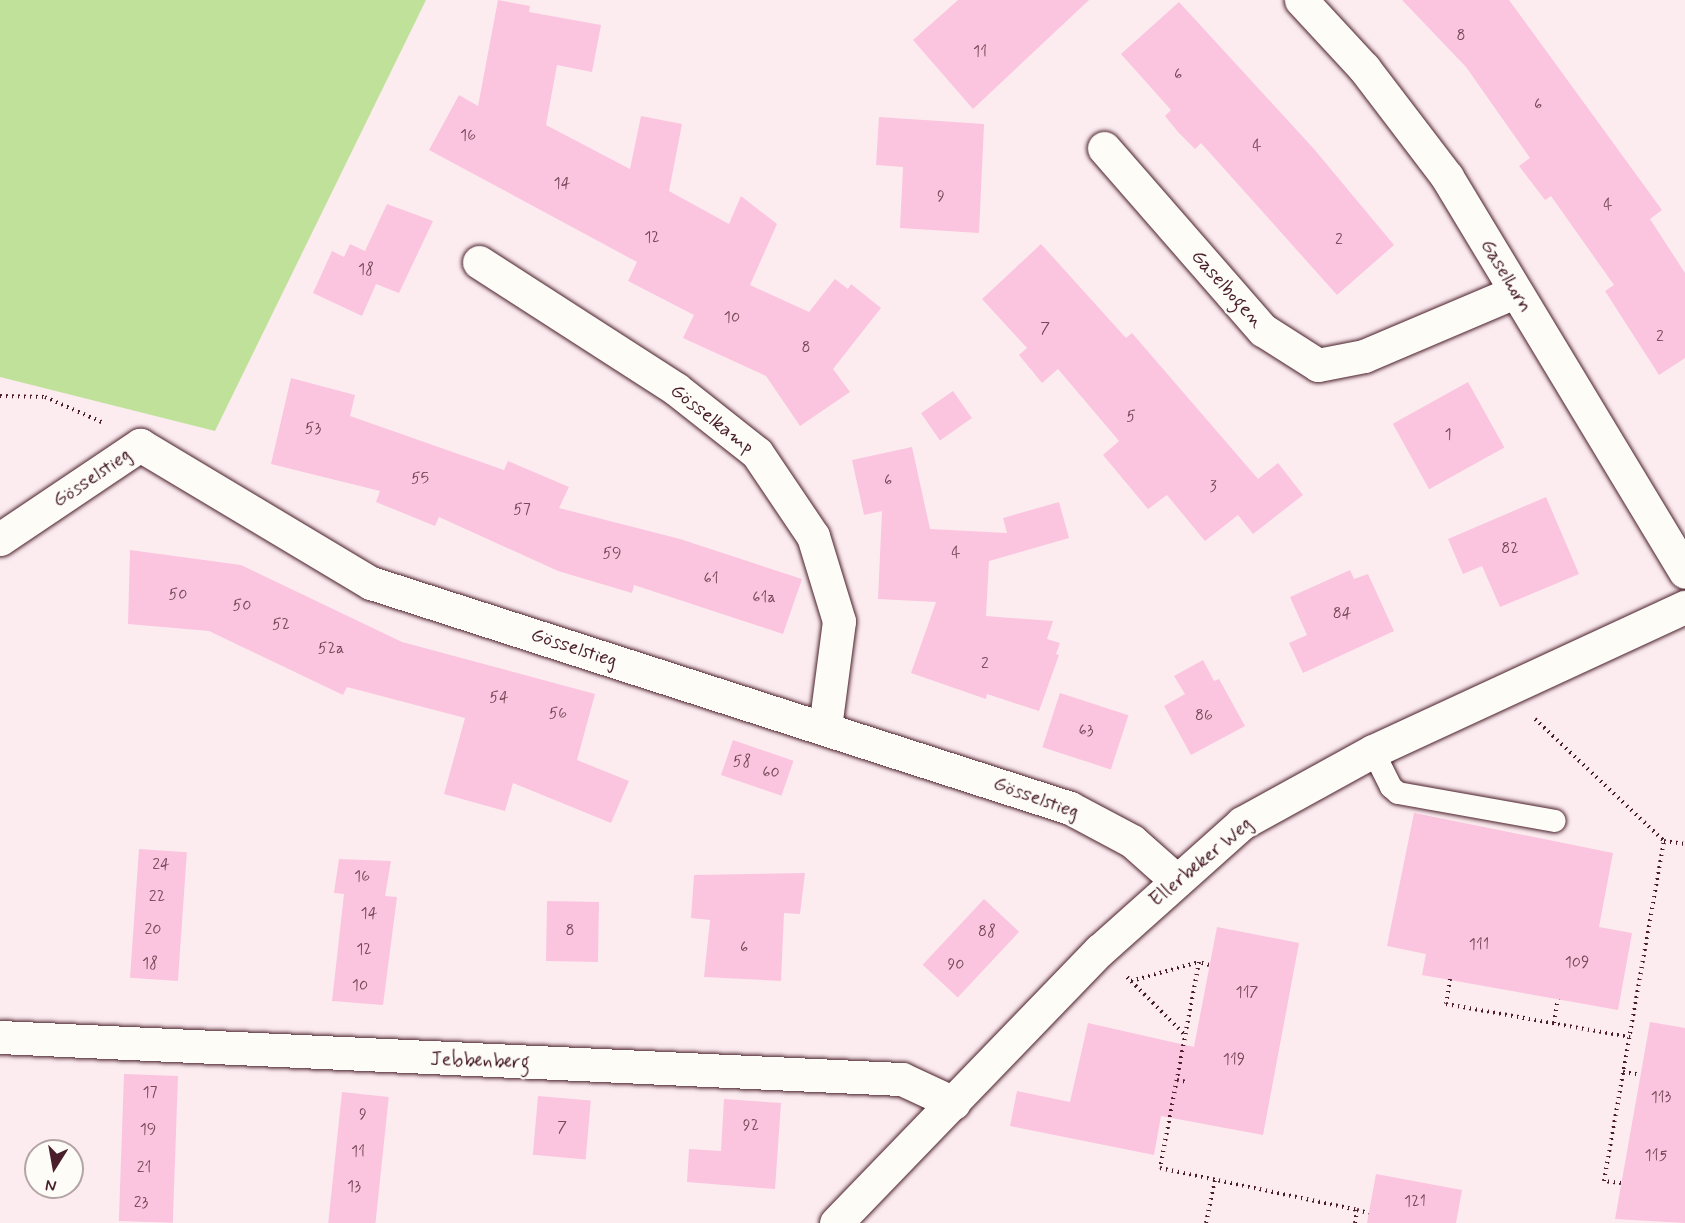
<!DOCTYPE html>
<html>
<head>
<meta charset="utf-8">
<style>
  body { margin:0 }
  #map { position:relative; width:1685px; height:1223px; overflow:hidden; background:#fcecf0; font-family:Mynerve,sans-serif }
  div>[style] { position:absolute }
  .green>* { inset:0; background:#c0e19a }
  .building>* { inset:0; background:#fbc5df; transform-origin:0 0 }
  .path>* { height:4px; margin-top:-2px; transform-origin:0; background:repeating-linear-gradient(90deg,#4a1f2b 0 1.5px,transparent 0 6px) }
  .roads { filter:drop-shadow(0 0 2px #4a1f2b) drop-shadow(0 0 2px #4a1f2b) }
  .service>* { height:22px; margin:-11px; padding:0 11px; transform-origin:11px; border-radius:11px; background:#fdfcf7 }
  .minor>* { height:33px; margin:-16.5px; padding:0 16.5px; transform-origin:16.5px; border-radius:16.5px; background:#fdfcf7 }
  .tertiary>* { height:33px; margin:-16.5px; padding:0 16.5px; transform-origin:16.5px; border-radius:16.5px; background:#fdfcf7 }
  span { translate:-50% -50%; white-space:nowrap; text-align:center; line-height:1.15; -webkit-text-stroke:4.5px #fdfcf7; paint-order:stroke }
  .number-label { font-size:16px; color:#764858 }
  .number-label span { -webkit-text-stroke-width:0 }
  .street-label { font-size:20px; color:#4a1f2b }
  .north { position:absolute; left:24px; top:1139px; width:60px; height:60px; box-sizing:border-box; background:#fdfcf7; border:2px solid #b5a4a5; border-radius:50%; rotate:191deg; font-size:16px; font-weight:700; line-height:24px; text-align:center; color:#4a1f2b }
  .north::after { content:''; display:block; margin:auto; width:21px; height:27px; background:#4a1f2b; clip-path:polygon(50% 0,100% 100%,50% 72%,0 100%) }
</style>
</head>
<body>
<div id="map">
  <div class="green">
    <div style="clip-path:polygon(0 0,426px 0,215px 431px,0 377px)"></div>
  </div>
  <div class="building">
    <div style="clip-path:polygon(498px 0,530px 6px,529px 12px,601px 25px,592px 72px,557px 65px,546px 125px,630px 169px,641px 116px,682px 124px,669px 191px,729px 224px,741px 196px,777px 224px,750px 285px,809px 312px,835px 279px,848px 289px,851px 284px,881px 308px,833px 369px,850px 392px,800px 426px,766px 376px,683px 338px,694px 315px,628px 281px,637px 262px,429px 150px,459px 95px,478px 106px)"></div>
    <div style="clip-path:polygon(958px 0,1089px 0,973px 109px,913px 40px)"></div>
    <div style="clip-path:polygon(1402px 0,1509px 0,1662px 210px,1650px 219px,1685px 273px,1685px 358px,1659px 375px,1605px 291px,1614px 285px,1551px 196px,1545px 200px,1519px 166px,1530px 158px,1466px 67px)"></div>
    <div style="clip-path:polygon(1179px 2px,1314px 149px,1394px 245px,1337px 295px,1201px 143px,1195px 149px,1178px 132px,1165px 116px,1171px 110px,1121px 54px)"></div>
    <div style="clip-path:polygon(879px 117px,984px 124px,979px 233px,900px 228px,903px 167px,876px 165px)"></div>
    <div style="clip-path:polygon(387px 204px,433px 221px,399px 293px,376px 284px,362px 316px,313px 293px,332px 251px,344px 257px,350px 244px,365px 251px)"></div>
    <div style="clip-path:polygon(1041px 244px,1126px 338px,1132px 333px,1258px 479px,1278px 463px,1303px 495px,1253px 534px,1238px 515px,1205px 541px,1167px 495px,1148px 509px,1103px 455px,1119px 441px,1058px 369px,1042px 383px,1019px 355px,1027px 348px,982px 299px)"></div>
    <div style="clip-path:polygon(291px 378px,355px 395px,350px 416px,504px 470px,508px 461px,569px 487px,559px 508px,680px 539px,802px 579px,783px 634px,634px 585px,632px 593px,558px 571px,439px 517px,435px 526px,376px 502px,380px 491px,271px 464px)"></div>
    <div style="left:1468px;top:382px;width:75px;height:86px;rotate:61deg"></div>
    <div style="left:953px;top:391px;width:33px;height:39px;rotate:55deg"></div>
    <div style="clip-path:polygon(912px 447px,930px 529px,1007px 533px,1003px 518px,1059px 502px,1069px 538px,989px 561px,986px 616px,1053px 621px,1047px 639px,1060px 643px,1056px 654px,1059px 655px,1039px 711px,987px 694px,986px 699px,911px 673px,936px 602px,878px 599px,882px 511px,864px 515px,852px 460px)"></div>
    <div style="clip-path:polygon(1546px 497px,1579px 574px,1500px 607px,1482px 566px,1463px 574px,1448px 539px)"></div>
    <div style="clip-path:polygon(130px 550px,241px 565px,402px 642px,595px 694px,577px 760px,629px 781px,611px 823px,513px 783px,505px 811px,444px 794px,465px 718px,347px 687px,343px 695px,209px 631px,128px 624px)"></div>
    <div style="clip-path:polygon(1350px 570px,1354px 579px,1368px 574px,1394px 631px,1303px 673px,1289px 643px,1307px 635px,1290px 597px)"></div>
    <div style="clip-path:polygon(1203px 660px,1214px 681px,1219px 679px,1245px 726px,1191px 755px,1164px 706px,1185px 694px,1174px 676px)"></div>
    <div style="left:1060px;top:693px;width:72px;height:57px;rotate:18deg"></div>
    <div style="left:733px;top:740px;width:64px;height:37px;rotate:19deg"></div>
    <div style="clip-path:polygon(1414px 813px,1613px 853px,1599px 927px,1632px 933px,1618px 1010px,1422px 975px,1426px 954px,1387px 946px)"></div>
    <div style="left:139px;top:849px;width:48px;height:129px;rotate:4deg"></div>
    <div style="clip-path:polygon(339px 859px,391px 861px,385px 896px,397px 897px,383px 1005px,332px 1001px,344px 894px,334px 893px)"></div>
    <div style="clip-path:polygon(805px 873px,800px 914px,784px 913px,781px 981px,704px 977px,710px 920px,691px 918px,694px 875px)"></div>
    <div style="left:984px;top:899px;width:48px;height:90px;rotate:43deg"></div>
    <div style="left:547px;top:901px;width:52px;height:60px;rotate:1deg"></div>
    <div style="clip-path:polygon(1217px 927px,1299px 943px,1263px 1135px,1161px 1116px,1154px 1155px,1010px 1126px,1017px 1091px,1070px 1102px,1088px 1023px,1194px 1047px)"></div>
    <div style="clip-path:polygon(1650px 1022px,1685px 1028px,1685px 1223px,1615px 1219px)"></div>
    <div style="left:124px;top:1074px;width:54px;height:147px;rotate:2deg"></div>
    <div style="left:342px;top:1092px;width:47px;height:132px;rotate:6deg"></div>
    <div style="left:538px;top:1096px;width:53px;height:59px;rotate:5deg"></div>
    <div style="clip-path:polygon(724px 1099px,781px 1103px,775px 1189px,687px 1182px,689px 1149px,721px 1151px)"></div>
    <div style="clip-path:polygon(1376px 1174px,1462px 1190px,1456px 1223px,1367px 1223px)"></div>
  </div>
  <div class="path">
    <div style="left:0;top:396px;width:45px;rotate:1.3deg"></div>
    <div style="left:45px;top:397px;width:64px;rotate:23.8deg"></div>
    <div style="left:1535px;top:719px;width:178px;rotate:43.4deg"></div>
    <div style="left:1664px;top:841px;width:21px;rotate:8deg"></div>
    <div style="left:1209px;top:965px;width:10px;rotate:-163deg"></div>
    <div style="left:1199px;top:962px;width:210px;rotate:100.7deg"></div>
    <div style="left:1160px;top:1168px;width:201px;rotate:12deg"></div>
    <div style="left:1127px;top:977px;width:82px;rotate:45deg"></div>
    <div style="left:1450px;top:979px;width:25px;rotate:99deg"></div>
    <div style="left:1446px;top:1004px;width:187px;rotate:10.2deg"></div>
    <div style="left:1131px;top:981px;width:71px;rotate:-15.6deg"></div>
    <div style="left:1554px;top:1023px;width:24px;rotate:-81deg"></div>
    <div style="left:1623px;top:1072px;width:18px;rotate:9deg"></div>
    <div style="left:1177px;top:1080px;width:10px;rotate:11deg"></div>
    <div style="left:1621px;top:1183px;width:17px;rotate:-173deg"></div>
    <div style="left:1604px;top:1181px;width:345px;rotate:-80deg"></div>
    <div style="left:1206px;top:1223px;width:44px;rotate:-78.2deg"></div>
    <div style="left:1355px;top:1223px;width:13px;rotate:-81deg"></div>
    <div style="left:1357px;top:1210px;width:12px;rotate:14deg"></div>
  </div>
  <div class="roads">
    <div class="service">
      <div style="left:1373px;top:751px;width:40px;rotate:63.4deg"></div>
      <div style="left:1391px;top:787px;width:9px;rotate:41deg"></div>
      <div style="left:1398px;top:793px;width:159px;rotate:10.1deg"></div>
    </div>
    <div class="minor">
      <div style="left:1301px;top:0;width:93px;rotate:47.2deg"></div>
      <div style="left:1364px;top:68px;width:137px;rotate:52.7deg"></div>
      <div style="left:1447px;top:177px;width:461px;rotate:58.9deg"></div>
      <div style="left:1104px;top:148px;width:242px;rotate:48.9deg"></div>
      <div style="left:1263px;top:330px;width:65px;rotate:32.5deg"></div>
      <div style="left:1318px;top:365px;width:47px;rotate:-11.1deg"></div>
      <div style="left:1364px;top:356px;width:164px;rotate:-23deg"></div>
      <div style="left:479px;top:262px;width:234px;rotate:32.8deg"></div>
      <div style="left:676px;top:389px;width:103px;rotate:38.3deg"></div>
      <div style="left:757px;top:453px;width:100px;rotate:56deg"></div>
      <div style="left:813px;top:536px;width:89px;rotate:73deg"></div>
      <div style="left:839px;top:621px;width:108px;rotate:97.5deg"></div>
      <div style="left:0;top:539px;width:169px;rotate:-33.9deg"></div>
      <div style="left:140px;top:445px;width:269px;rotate:30.9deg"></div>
      <div style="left:371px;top:583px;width:734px;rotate:17.84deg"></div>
      <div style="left:1070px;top:808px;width:70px;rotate:28deg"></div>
      <div style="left:1132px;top:841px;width:59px;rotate:41.6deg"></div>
      <div style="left:0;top:1037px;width:903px;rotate:2.67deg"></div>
      <div style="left:902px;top:1079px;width:57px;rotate:24.8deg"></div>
    </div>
    <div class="tertiary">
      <div style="left:836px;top:1223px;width:380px;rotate:-46deg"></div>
      <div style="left:1100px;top:950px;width:191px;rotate:-41.8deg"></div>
      <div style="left:1242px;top:823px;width:149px;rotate:-28.8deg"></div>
      <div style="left:1373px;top:751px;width:344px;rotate:-24.8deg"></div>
    </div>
  </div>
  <div class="number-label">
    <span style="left:1461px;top:36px">8</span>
    <span style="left:980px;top:52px">11</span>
    <span style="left:1178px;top:75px">6</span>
    <span style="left:1538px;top:105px">6</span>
    <span style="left:468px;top:136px">16</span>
    <span style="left:1257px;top:146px">4</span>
    <span style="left:562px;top:184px">14</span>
    <span style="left:941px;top:197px">9</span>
    <span style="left:1608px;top:205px">4</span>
    <span style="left:652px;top:238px">12</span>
    <span style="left:1339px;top:240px">2</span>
    <span style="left:366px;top:270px">18</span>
    <span style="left:732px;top:318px">10</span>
    <span style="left:1045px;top:329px">7</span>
    <span style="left:1660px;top:337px">2</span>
    <span style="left:806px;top:348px">8</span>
    <span style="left:1131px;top:417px">5</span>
    <span style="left:313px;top:429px">53</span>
    <span style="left:1448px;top:435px">1</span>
    <span style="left:420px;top:479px">55</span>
    <span style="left:888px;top:481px">6</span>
    <span style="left:1213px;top:487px">3</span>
    <span style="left:522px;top:510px">57</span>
    <span style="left:1510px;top:549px">82</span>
    <span style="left:956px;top:553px">4</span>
    <span style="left:612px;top:554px">59</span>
    <span style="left:711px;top:579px">61</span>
    <span style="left:178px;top:595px">50</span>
    <span style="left:764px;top:598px">61a</span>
    <span style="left:242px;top:606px">50</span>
    <span style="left:1342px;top:614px">84</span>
    <span style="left:281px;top:625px">52</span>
    <span style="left:331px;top:649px">52a</span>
    <span style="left:985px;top:664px">2</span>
    <span style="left:499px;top:698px">54</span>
    <span style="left:558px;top:714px">56</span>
    <span style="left:1204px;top:716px">86</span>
    <span style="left:1086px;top:731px">63</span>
    <span style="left:742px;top:762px">58</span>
    <span style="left:771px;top:773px">60</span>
    <span style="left:161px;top:865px">24</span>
    <span style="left:362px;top:877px">16</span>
    <span style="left:157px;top:897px">22</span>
    <span style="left:369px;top:914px">14</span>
    <span style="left:153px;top:930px">20</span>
    <span style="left:570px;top:931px">8</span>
    <span style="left:987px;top:932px">88</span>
    <span style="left:1479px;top:945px">111</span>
    <span style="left:744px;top:948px">6</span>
    <span style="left:364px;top:950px">12</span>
    <span style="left:1577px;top:963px">109</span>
    <span style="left:150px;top:964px">18</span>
    <span style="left:956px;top:965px">90</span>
    <span style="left:360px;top:986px">10</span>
    <span style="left:1247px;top:993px">117</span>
    <span style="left:1234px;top:1060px">119</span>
    <span style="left:150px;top:1093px">17</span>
    <span style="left:1661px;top:1098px">113</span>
    <span style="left:363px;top:1115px">9</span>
    <span style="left:751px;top:1126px">92</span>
    <span style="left:562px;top:1128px">7</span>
    <span style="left:148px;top:1130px">19</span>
    <span style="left:358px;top:1152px">11</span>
    <span style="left:1656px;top:1156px">115</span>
    <span style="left:144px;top:1168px">21</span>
    <span style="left:354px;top:1187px">13</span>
    <span style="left:1415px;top:1202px">121</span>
    <span style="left:141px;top:1203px">23</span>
  </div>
  <div class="street-label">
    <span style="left:1506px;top:276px;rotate:59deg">Gaselhorn</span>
    <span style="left:1227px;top:289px;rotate:48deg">Gaselbogen</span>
    <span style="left:712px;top:419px;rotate:38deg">Gösselkamp</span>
    <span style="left:92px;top:478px;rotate:-34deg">Gösselstieg</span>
    <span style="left:574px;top:648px;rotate:18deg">Gösselstieg</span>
    <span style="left:1036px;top:798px;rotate:20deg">Gösselstieg</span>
    <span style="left:1201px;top:862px;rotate:-40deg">Ellerbeker Weg</span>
    <span style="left:480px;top:1061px;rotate:2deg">Jebbenberg</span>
  </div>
  <div class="north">N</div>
</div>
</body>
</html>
